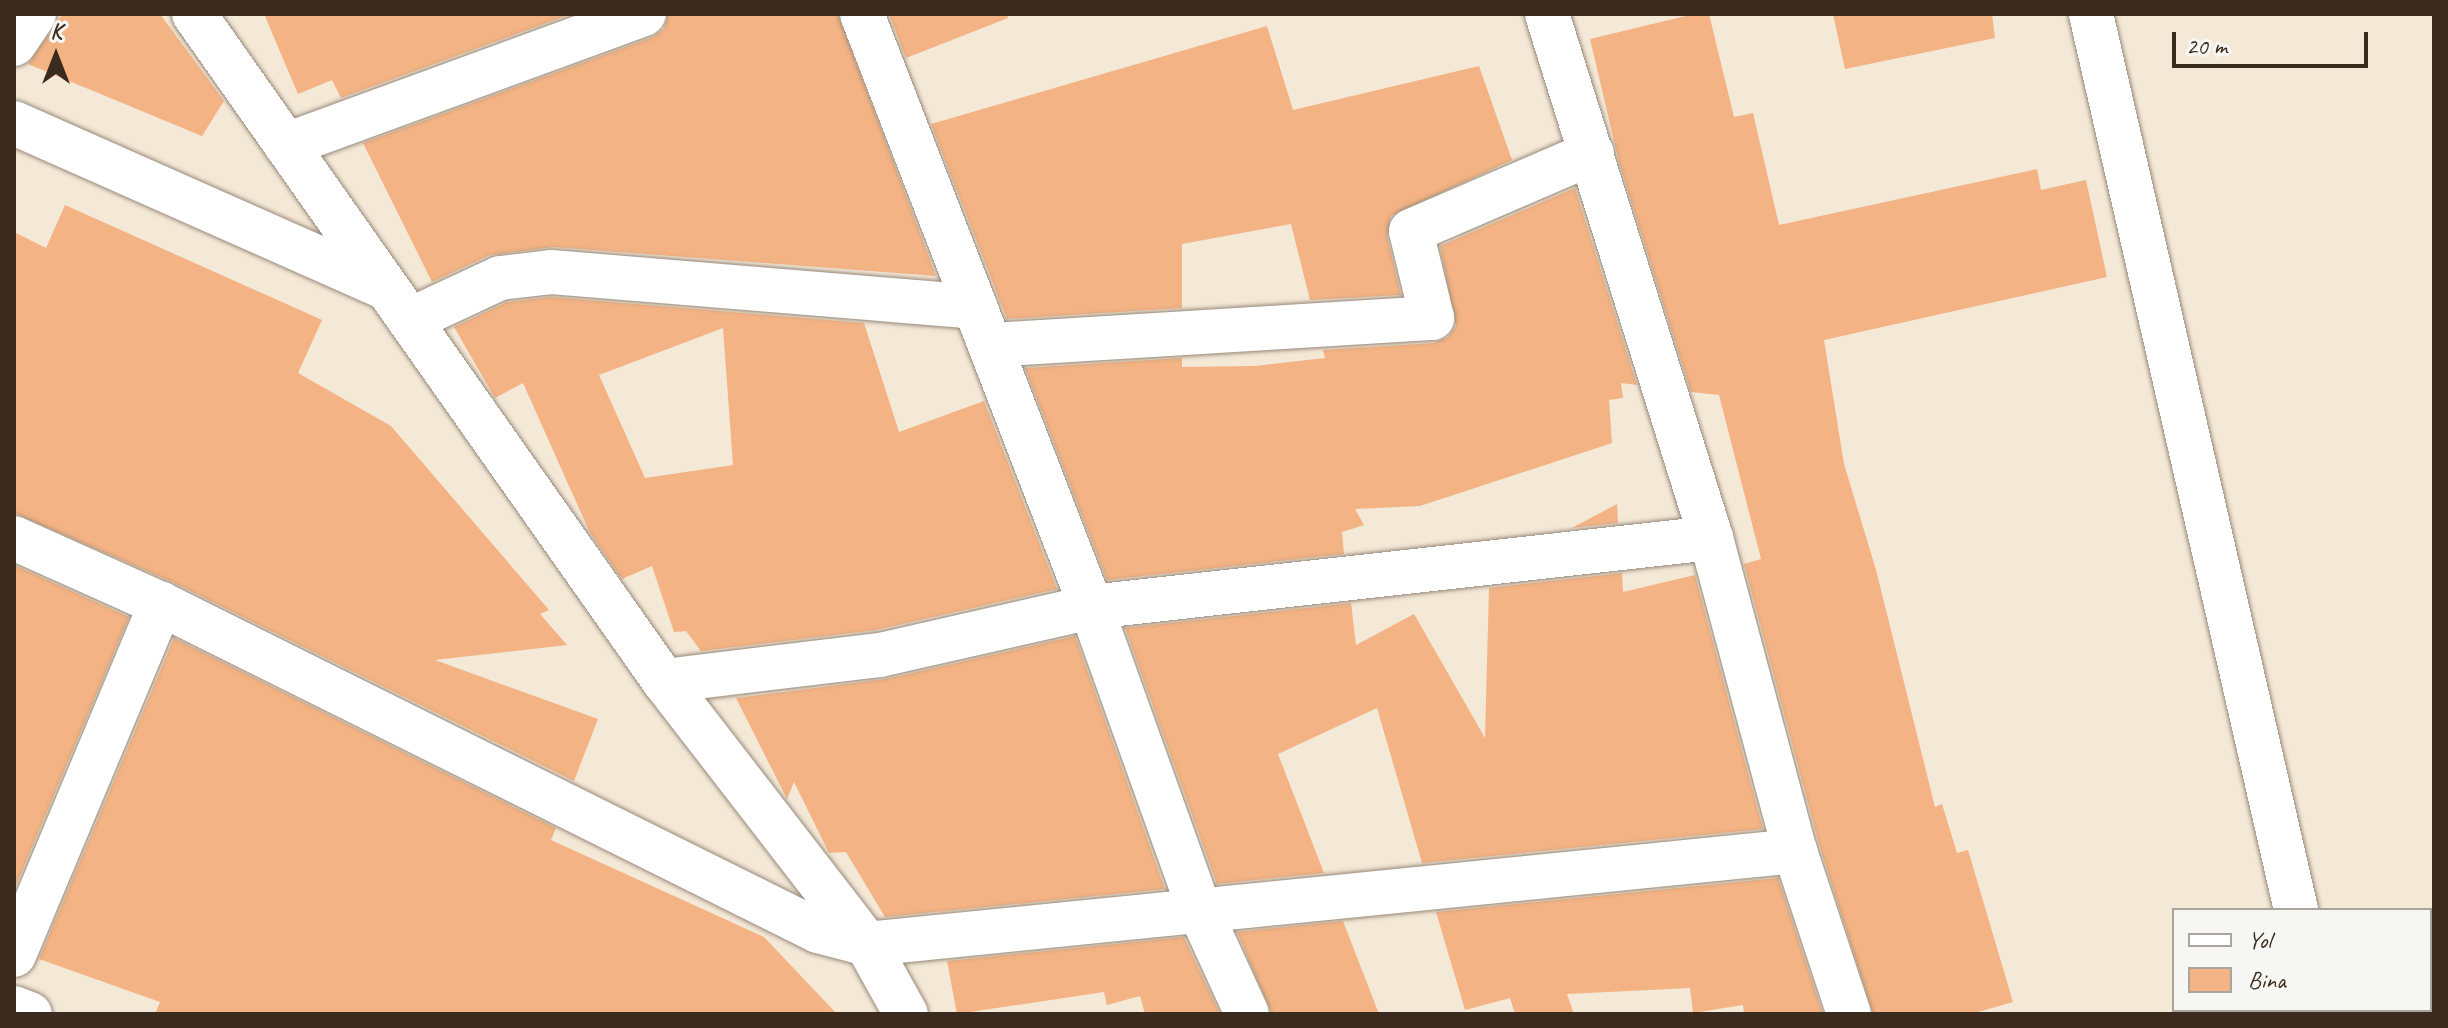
<!DOCTYPE html>
<html>
<head>
<meta charset="utf-8">
<style>
  body { margin:0 }
  #map { position:relative; width:2448px; height:1028px; overflow:hidden; background:#f4e8d7; font-family:Caveat,sans-serif }
  div>[style] { position:absolute }
  .building>* { inset:0; background:#f3b384 }
  .roads { filter:drop-shadow(0 0 2px #98897a) drop-shadow(0 0 2px #98897a) }
  .minor>* { height:44px; margin:-22px; padding:0 22px; transform-origin:22px; border-radius:22px; background:#fff }
  span { translate:-50% -50%; white-space:nowrap; text-align:center; line-height:1.15; -webkit-text-stroke:6px #f6f6f2; paint-order:stroke }
  .frame { position:absolute; inset:0; border:16px solid #3b2a1e; pointer-events:none }
  .legend { position:absolute; left:2172px; top:908px; width:260px; height:104px; box-sizing:border-box; background:#f6f6f2; border:2px solid #aba49d; margin:0; padding:10px 14px; list-style:none; font-size:24px; color:#3b2a1e }
  .legend li { display:flex; align-items:center; gap:16px; height:40px }
  .legend b { width:40px; border:2px solid #aba49d }
  .north { position:absolute; left:16px; top:16px; width:80px; height:80px; -webkit-text-stroke:6px #f6f6f2; paint-order:stroke; rotate:0deg; font-size:22px; font-weight:700; line-height:32px; text-align:center; color:#3b2a1e }
  .north::after { content:''; display:block; margin:auto; width:28px; height:36px; background:#3b2a1e; clip-path:polygon(50% 0,100% 100%,50% 72%,0 100%) }
  .scale { position:absolute; left:2172px; top:32px; width:196px; height:36px; box-sizing:border-box; border:4px solid #3b2a1e; border-top:0; padding-left:10px; font-size:24px; line-height:28px; white-space:nowrap; color:#3b2a1e; -webkit-text-stroke:6px #f6f6f2; paint-order:stroke }
</style>
</head>
<body>
<div id="map">
  <div class="building">
    <div style="clip-path:polygon(63px 14px,160px 14px,224px 101px,202px 136px,28px 64px)"></div>
    <div style="clip-path:polygon(264px 14px,571px 14px,341px 98px,332px 80px,298px 94px)"></div>
    <div style="clip-path:polygon(668px 14px,838px 14px,936px 276px,553px 247px,490px 255px,432px 282px,363px 143px,653px 37px,664px 29px)"></div>
    <div style="clip-path:polygon(889px 14px,1007px 14px,1008px 18px,906px 58px)"></div>
    <div style="clip-path:polygon(1694px 14px,1709px 14px,1734px 117px,1753px 113px,1779px 225px,2037px 169px,2041px 190px,2086px 180px,2107px 277px,1824px 340px,1844px 464px,1876px 570px,1935px 807px,1942px 804px,1957px 853px,1968px 850px,2013px 1002px,1971px 1014px,1873px 1014px,1819px 844px,1744px 564px,1761px 559px,1719px 395px,1691px 392px,1619px 162px,1590px 39px)"></div>
    <div style="clip-path:polygon(1833px 14px,1992px 14px,1995px 38px,1845px 69px)"></div>
    <div style="clip-path:polygon(1267px 26px,1293px 110px,1479px 66px,1512px 160px,1391px 216px,1387px 236px,1401px 295px,1310px 300px,1291px 224px,1182px 244px,1182px 308px,1007px 319px,931px 124px)"></div>
    <div style="clip-path:polygon(1575px 188px,1637px 385px,1621px 383px,1623px 398px,1609px 400px,1612px 443px,1420px 506px,1355px 509px,1364px 525px,1342px 532px,1344px 554px,1107px 580px,1025px 368px,1182px 358px,1182px 367px,1255px 366px,1325px 358px,1323px 350px,1434px 343px,1448px 337px,1456px 326px,1440px 246px)"></div>
    <div style="clip-path:polygon(65px 205px,322px 320px,298px 373px,391px 426px,549px 610px,540px 614px,567px 645px,435px 660px,598px 719px,574px 781px,172px 582px,14px 513px,14px 232px,46px 248px)"></div>
    <div style="clip-path:polygon(evenodd,551px 297px,864px 323px,899px 432px,984px 401px,1057px 589px,876px 630px,701px 651px,686px 631px,674px 632px,652px 566px,622px 579px,590px 533px,523px 383px,495px 398px,454px 327px,507px 302px,551px 297px,723px 328px,733px 465px,645px 478px,599px 375px,723px 328px)"></div>
    <div style="clip-path:polygon(1617px 504px,1618px 523px,1572px 528px)"></div>
    <div style="clip-path:polygon(14px 565px,129px 617px,14px 890px)"></div>
    <div style="clip-path:polygon(1622px 573px,1623px 592px,1695px 575px,1763px 829px,1422px 863px,1377px 708px,1278px 754px,1324px 873px,1217px 884px,1125px 628px,1351px 603px,1356px 645px,1414px 614px,1485px 738px,1489px 588px)"></div>
    <div style="clip-path:polygon(1075px 636px,1165px 889px,885px 917px,846px 852px,829px 853px,794px 782px,787px 799px,736px 698px,886px 679px)"></div>
    <div style="clip-path:polygon(174px 638px,556px 828px,551px 840px,764px 937px,837px 1014px,155px 1014px,160px 1002px,39px 959px)"></div>
    <div style="clip-path:polygon(1778px 878px,1823px 1014px,1744px 1014px,1743px 1005px,1693px 1013px,1690px 988px,1567px 994px,1574px 1014px,1515px 1014px,1510px 998px,1465px 1010px,1436px 912px)"></div>
    <div style="clip-path:polygon(1343px 921px,1379px 1014px,1272px 1014px,1237px 932px)"></div>
    <div style="clip-path:polygon(1184px 937px,1220px 1014px,1145px 1014px,1140px 996px,1107px 1005px,1104px 992px,957px 1014px,947px 961px)"></div>
  </div>
  <div class="roads">
    <div class="minor">
      <div style="left:194px;top:14px;width:816px;rotate:54.83deg"></div>
      <div style="left:664px;top:681px;width:332px;rotate:52.3deg"></div>
      <div style="left:867px;top:944px;width:80px;rotate:60.9deg"></div>
      <div style="left:862px;top:14px;width:636px;rotate:68.88deg"></div>
      <div style="left:1091px;top:607px;width:321px;rotate:70.3deg"></div>
      <div style="left:1199px;top:909px;width:115px;rotate:65.4deg"></div>
      <div style="left:1547px;top:14px;width:549px;rotate:72.62deg"></div>
      <div style="left:1711px;top:538px;width:324px;rotate:75deg"></div>
      <div style="left:1795px;top:851px;width:172px;rotate:71.7deg"></div>
      <div style="left:2091px;top:14px;width:919px;rotate:77.11deg"></div>
      <div style="left:14px;top:44px;width:36px;rotate:-56deg"></div>
      <div style="left:14px;top:123px;width:407px;rotate:23.9deg"></div>
      <div style="left:286px;top:145px;width:381px;rotate:-20.1deg"></div>
      <div style="left:410px;top:320px;width:99px;rotate:-25deg"></div>
      <div style="left:500px;top:278px;width:51px;rotate:-6.7deg"></div>
      <div style="left:551px;top:272px;width:426px;rotate:4.7deg"></div>
      <div style="left:990px;top:345px;width:443px;rotate:-3.5deg"></div>
      <div style="left:1432px;top:318px;width:89px;rotate:-103.6deg"></div>
      <div style="left:1411px;top:231px;width:197px;rotate:-23.3deg"></div>
      <div style="left:14px;top:538px;width:161px;rotate:24.2deg"></div>
      <div style="left:161px;top:604px;width:734px;rotate:26.46deg"></div>
      <div style="left:818px;top:931px;width:51px;rotate:14.9deg"></div>
      <div style="left:867px;top:944px;width:933px;rotate:-5.72deg"></div>
      <div style="left:664px;top:681px;width:218px;rotate:-6.9deg"></div>
      <div style="left:880px;top:655px;width:216px;rotate:-12.8deg"></div>
      <div style="left:1091px;top:607px;width:624px;rotate:-6.35deg"></div>
      <div style="left:14px;top:955px;width:381px;rotate:-67.3deg"></div>
      <div style="left:14px;top:1008px;width:17px;rotate:21deg"></div>
      <div style="left:2319px;top:1010px;width:4px;rotate:76deg"></div>
    </div>
  </div>
  <div class="frame"></div>
  <ul class="legend">
  <li><b style="height:10px;background:#fff"></b>Yol</li>
  <li><b style="height:22px;background:#f3b384"></b>Bina</li>
  </ul>
  <div class="north">K</div>
  <div class="scale">20 m</div>
</div>
</body>
</html>
